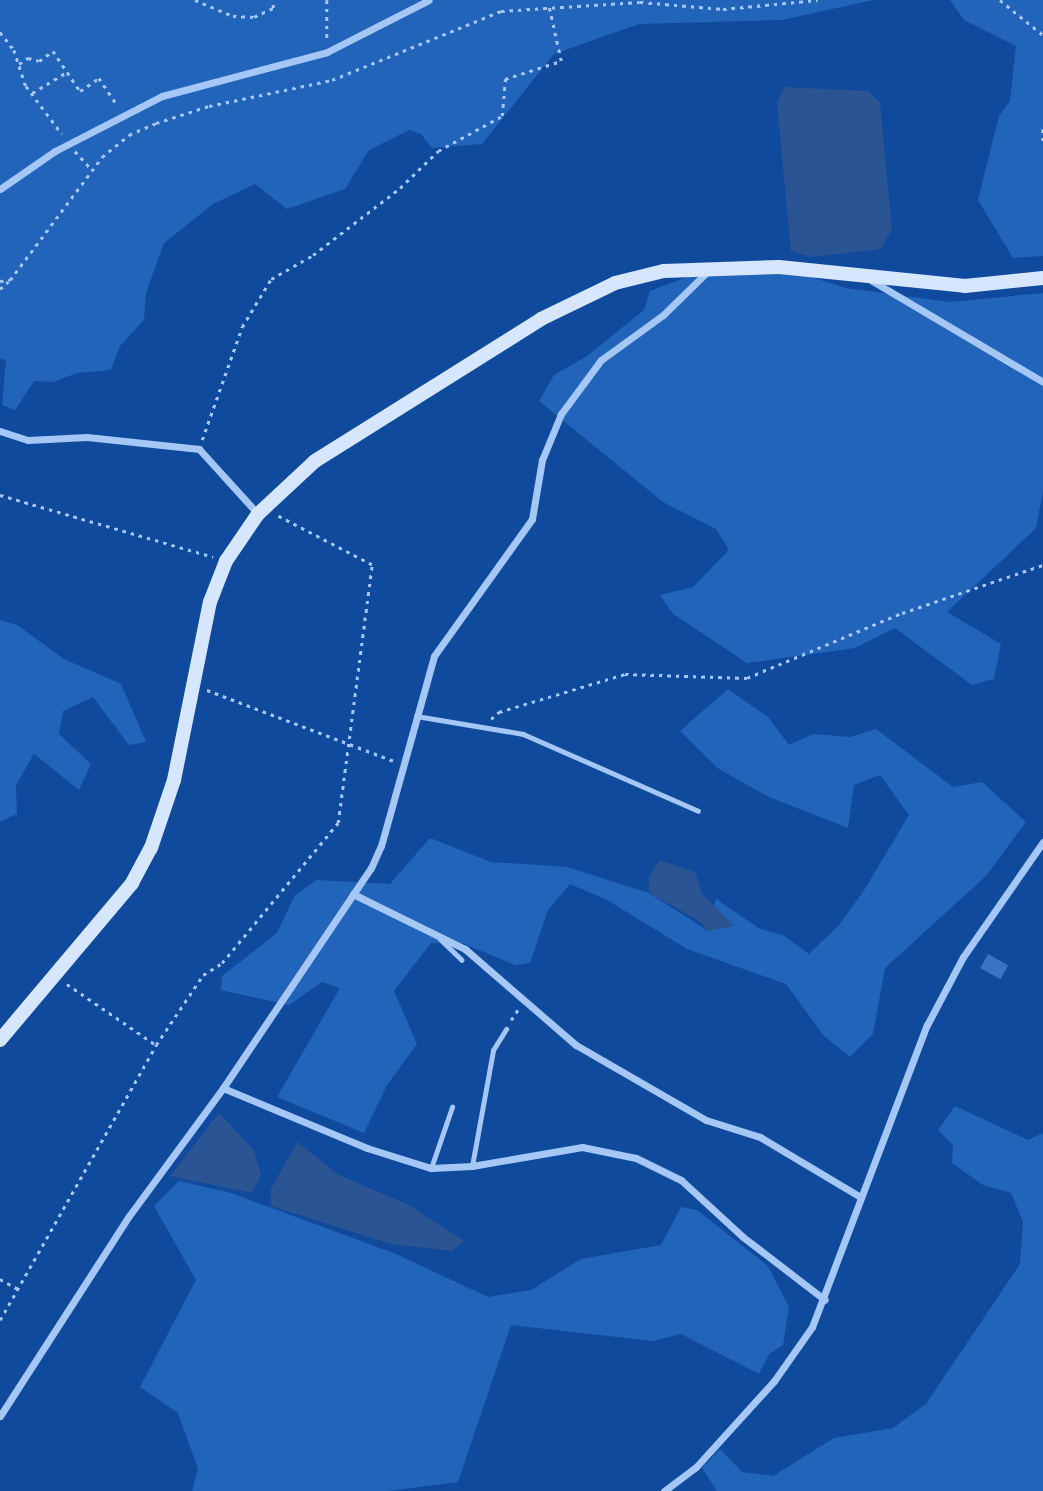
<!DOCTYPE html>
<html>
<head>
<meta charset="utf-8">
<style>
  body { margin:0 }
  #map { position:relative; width:1043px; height:1491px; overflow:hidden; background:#104a9c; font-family:"Noto Sans",sans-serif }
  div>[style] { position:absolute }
  .green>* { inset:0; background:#2364bb }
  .water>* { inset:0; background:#2b5592 }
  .building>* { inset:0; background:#3974c4; transform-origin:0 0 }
  .path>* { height:2.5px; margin-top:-1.25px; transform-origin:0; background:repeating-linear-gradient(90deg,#a5c7f5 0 3.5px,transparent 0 8.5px) }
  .lane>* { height:5px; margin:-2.5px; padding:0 2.5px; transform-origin:2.5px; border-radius:2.5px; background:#a5c7f5 }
  .street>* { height:7px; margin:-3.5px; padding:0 3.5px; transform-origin:3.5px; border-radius:3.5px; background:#a5c7f5 }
  .secondary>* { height:14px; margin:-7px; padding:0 7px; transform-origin:7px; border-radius:7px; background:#d5e6fe }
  span { translate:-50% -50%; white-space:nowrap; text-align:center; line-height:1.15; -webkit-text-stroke:7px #104a9c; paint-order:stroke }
</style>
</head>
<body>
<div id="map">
  <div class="green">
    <div style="clip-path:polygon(0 0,873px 0,782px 20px,639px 24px,554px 54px,482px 144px,432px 148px,421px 134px,409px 130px,369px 150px,345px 189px,287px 209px,255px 184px,213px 204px,164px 243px,146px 293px,144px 320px,120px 346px,111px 370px,77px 373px,53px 382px,34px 381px,15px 410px,2px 405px,6px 360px,0 359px)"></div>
    <div style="clip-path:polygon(950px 0,1043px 0,1043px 256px,1013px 258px,978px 200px,999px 116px,1010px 101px,1016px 46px,964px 20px)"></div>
    <div style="clip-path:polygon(727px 262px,779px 267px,846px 288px,950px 302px,1043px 293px,1043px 491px,1036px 528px,947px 612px,1001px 644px,994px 679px,972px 685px,895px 628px,855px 648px,747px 663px,673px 614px,660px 595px,693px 587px,729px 550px,716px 529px,663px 502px,539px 401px,554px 375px,587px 356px,644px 310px,650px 291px)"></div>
    <div style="clip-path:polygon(0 620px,17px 625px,64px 659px,121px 684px,146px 742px,129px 745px,93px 697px,63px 711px,59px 734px,91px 764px,79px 790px,34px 754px,16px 785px,17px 814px,0 822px)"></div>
    <div style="clip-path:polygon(728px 689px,768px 717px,789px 745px,813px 734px,850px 737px,876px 729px,953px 787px,982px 782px,1026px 822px,986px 876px,885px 968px,873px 1034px,850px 1057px,824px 1036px,786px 984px,687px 949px,607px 900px,570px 884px,548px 910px,530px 963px,515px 965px,462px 943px,431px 943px,394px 991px,417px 1044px,387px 1085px,364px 1133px,277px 1097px,340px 988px,322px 982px,289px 1005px,221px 990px,222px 976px,277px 933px,295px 895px,317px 880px,390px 884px,430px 838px,491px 862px,567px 867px,649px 893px,708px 931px,716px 899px,760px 929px,783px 935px,809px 954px,839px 925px,863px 892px,909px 815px,880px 775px,854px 785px,848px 828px,769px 797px,719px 769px,680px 731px)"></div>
    <div style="clip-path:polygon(955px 1106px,1028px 1140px,1043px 1133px,1043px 1491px,717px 1491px,702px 1468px,720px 1449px,742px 1472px,773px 1476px,834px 1438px,893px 1428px,926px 1404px,1020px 1264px,1023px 1222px,1011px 1193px,983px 1185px,952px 1163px,953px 1145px,938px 1130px)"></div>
    <div style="clip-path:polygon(179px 1181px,231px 1193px,396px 1254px,488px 1297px,531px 1290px,581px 1259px,661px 1245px,681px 1207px,697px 1210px,768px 1266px,789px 1307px,783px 1345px,769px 1354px,759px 1374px,681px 1334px,653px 1341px,511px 1325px,458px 1482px,388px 1491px,192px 1491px,198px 1469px,178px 1413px,140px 1387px,196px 1280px,154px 1206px)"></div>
  </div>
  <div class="water">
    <div style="clip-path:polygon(784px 87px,869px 91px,880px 103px,892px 229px,881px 249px,811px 257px,791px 251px,777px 104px)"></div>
    <div style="clip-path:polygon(660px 860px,695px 872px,702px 894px,735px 926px,708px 931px,698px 920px,649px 893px,649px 877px)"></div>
    <div style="clip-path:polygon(219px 1113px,254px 1150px,261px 1175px,252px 1193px,170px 1176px)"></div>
    <div style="clip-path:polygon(297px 1142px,339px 1175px,409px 1205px,464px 1241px,452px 1251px,391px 1244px,271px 1206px,271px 1189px)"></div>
  </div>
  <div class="building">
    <div style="left:988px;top:954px;width:23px;height:16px;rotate:29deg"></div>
  </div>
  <div class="path">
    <div style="left:195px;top:0;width:41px;rotate:22.8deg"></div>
    <div style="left:233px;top:16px;width:21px;rotate:3deg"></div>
    <div style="left:254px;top:17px;width:21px;rotate:-25deg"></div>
    <div style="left:273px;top:8px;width:8px;rotate:-90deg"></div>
    <div style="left:327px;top:0;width:42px;rotate:90deg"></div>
    <div style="left:1000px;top:0;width:55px;rotate:39.1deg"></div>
    <div style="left:0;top:32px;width:23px;rotate:52deg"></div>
    <div style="left:14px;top:50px;width:38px;rotate:72deg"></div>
    <div style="left:26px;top:86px;width:60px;rotate:53.1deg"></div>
    <div style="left:19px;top:64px;width:11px;rotate:-34deg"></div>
    <div style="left:28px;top:58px;width:11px;rotate:15deg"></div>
    <div style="left:39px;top:61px;width:17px;rotate:-36deg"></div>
    <div style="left:53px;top:51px;width:48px;rotate:56deg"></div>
    <div style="left:80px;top:91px;width:23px;rotate:-34deg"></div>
    <div style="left:99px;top:78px;width:34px;rotate:56deg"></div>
    <div style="left:32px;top:93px;width:41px;rotate:-31deg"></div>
    <div style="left:1043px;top:129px;width:12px;rotate:90deg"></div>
    <div style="left:75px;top:151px;width:24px;rotate:48deg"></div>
    <div style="left:0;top:281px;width:10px;rotate:-6deg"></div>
    <div style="left:10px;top:280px;width:154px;rotate:-53.2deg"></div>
    <div style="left:102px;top:157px;width:35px;rotate:-39deg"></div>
    <div style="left:129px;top:135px;width:30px;rotate:-24deg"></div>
    <div style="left:156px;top:123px;width:56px;rotate:-17.8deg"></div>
    <div style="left:209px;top:106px;width:126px;rotate:-11.9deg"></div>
    <div style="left:332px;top:80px;width:183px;rotate:-22.2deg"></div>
    <div style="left:501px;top:11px;width:139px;rotate:-3.7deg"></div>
    <div style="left:640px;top:2px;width:83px;rotate:4.8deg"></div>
    <div style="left:723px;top:9px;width:95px;rotate:-5.4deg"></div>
    <div style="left:0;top:289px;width:11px;rotate:-41deg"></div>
    <div style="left:202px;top:440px;width:120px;rotate:-70.5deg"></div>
    <div style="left:242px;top:327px;width:56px;rotate:-58.9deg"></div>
    <div style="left:271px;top:279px;width:48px;rotate:-29.7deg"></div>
    <div style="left:313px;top:255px;width:110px;rotate:-37.6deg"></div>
    <div style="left:400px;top:188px;width:53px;rotate:-44.2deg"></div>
    <div style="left:438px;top:151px;width:73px;rotate:-28.7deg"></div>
    <div style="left:502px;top:116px;width:37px;rotate:-85deg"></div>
    <div style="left:505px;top:79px;width:59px;rotate:-17.8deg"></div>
    <div style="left:561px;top:61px;width:55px;rotate:-102.5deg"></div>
    <div style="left:0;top:495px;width:222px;rotate:16.2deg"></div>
    <div style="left:207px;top:690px;width:200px;rotate:20.8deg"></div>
    <div style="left:491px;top:719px;width:11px;rotate:-41deg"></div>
    <div style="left:499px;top:712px;width:132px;rotate:-16.8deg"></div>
    <div style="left:625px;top:674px;width:122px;rotate:1.9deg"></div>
    <div style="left:747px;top:678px;width:168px;rotate:-22.8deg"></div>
    <div style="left:902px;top:613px;width:149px;rotate:-18.8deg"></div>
    <div style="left:67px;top:984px;width:108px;rotate:34.4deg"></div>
    <div style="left:511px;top:1020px;width:14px;rotate:-56deg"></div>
    <div style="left:0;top:1279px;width:21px;rotate:29deg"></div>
    <div style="left:0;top:1320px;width:316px;rotate:-60.4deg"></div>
    <div style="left:156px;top:1045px;width:84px;rotate:-56.1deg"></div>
    <div style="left:203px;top:975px;width:22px;rotate:-32deg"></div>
    <div style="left:222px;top:963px;width:182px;rotate:-50.4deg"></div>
    <div style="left:338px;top:823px;width:260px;rotate:-82.5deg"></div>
    <div style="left:372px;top:565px;width:108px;rotate:-152.5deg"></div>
  </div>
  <div class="lane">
    <div style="left:416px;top:716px;width:109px;rotate:9.5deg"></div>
    <div style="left:523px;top:734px;width:191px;rotate:23.7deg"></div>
    <div style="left:440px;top:939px;width:30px;rotate:44deg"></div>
    <div style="left:472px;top:1166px;width:118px;rotate:-79.7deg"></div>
    <div style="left:493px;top:1050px;width:25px;rotate:-58deg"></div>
    <div style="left:431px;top:1168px;width:65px;rotate:-71deg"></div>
  </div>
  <div class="street">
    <div style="left:0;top:189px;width:67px;rotate:-34.6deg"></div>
    <div style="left:55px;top:151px;width:120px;rotate:-27.2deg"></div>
    <div style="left:162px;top:96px;width:171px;rotate:-14.9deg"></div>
    <div style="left:327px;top:52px;width:114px;rotate:-27deg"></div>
    <div style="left:869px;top:279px;width:202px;rotate:30.6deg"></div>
    <div style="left:0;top:431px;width:29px;rotate:18deg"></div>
    <div style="left:28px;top:440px;width:59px;rotate:-2.9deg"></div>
    <div style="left:87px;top:437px;width:113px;rotate:6.1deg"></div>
    <div style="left:199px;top:449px;width:88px;rotate:47.8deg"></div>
    <div style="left:353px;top:894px;width:125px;rotate:26.2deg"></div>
    <div style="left:465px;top:949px;width:147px;rotate:40.9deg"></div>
    <div style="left:576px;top:1045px;width:150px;rotate:30deg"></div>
    <div style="left:706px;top:1120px;width:57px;rotate:17.5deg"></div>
    <div style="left:760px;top:1137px;width:115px;rotate:30.8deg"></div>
    <div style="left:223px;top:1088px;width:156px;rotate:22.6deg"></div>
    <div style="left:367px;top:1148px;width:67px;rotate:17.4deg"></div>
    <div style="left:431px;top:1168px;width:41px;rotate:-2.8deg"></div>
    <div style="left:472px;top:1166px;width:112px;rotate:-9.8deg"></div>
    <div style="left:582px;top:1147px;width:55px;rotate:11.5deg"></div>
    <div style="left:636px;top:1158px;width:50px;rotate:26.1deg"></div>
    <div style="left:681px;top:1180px;width:84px;rotate:42.6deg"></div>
    <div style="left:743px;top:1237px;width:103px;rotate:37.5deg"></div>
    <div style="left:0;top:1416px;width:238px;rotate:-57.2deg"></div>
    <div style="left:129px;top:1216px;width:159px;rotate:-53.7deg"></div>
    <div style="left:223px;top:1088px;width:265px;rotate:-56.1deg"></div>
    <div style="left:371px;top:868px;width:24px;rotate:-66deg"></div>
    <div style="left:381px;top:846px;width:197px;rotate:-74.4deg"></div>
    <div style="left:434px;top:656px;width:168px;rotate:-54.4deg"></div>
    <div style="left:532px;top:519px;width:60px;rotate:-80.4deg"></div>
    <div style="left:542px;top:460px;width:50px;rotate:-67.6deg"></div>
    <div style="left:561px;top:414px;width:67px;rotate:-53.5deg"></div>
    <div style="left:601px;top:360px;width:77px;rotate:-36deg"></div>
    <div style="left:663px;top:315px;width:63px;rotate:-44.4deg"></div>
    <div style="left:664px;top:1491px;width:40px;rotate:-37deg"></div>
    <div style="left:696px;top:1467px;width:116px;rotate:-47.8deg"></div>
    <div style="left:774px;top:1381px;width:66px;rotate:-54.9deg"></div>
    <div style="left:812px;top:1327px;width:323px;rotate:-69.2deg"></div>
    <div style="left:927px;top:1025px;width:77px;rotate:-62.1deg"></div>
    <div style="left:963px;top:957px;width:140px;rotate:-55.2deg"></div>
  </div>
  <div class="secondary">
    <div style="left:0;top:1040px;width:205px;rotate:-49.9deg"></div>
    <div style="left:132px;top:883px;width:40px;rotate:-62deg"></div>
    <div style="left:151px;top:848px;width:72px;rotate:-71.3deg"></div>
    <div style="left:174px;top:780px;width:182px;rotate:-78.6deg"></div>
    <div style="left:210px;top:602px;width:44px;rotate:-68.7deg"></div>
    <div style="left:226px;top:561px;width:57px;rotate:-55.8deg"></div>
    <div style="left:258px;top:514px;width:78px;rotate:-42.9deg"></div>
    <div style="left:315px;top:461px;width:267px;rotate:-32.1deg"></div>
    <div style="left:541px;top:319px;width:82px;rotate:-25.9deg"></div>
    <div style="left:615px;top:283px;width:50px;rotate:-13.8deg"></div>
    <div style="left:664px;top:271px;width:115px;rotate:-2deg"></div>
    <div style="left:779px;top:267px;width:187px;rotate:5.8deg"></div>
    <div style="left:965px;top:286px;width:78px;rotate:-5.9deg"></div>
  </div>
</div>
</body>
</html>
